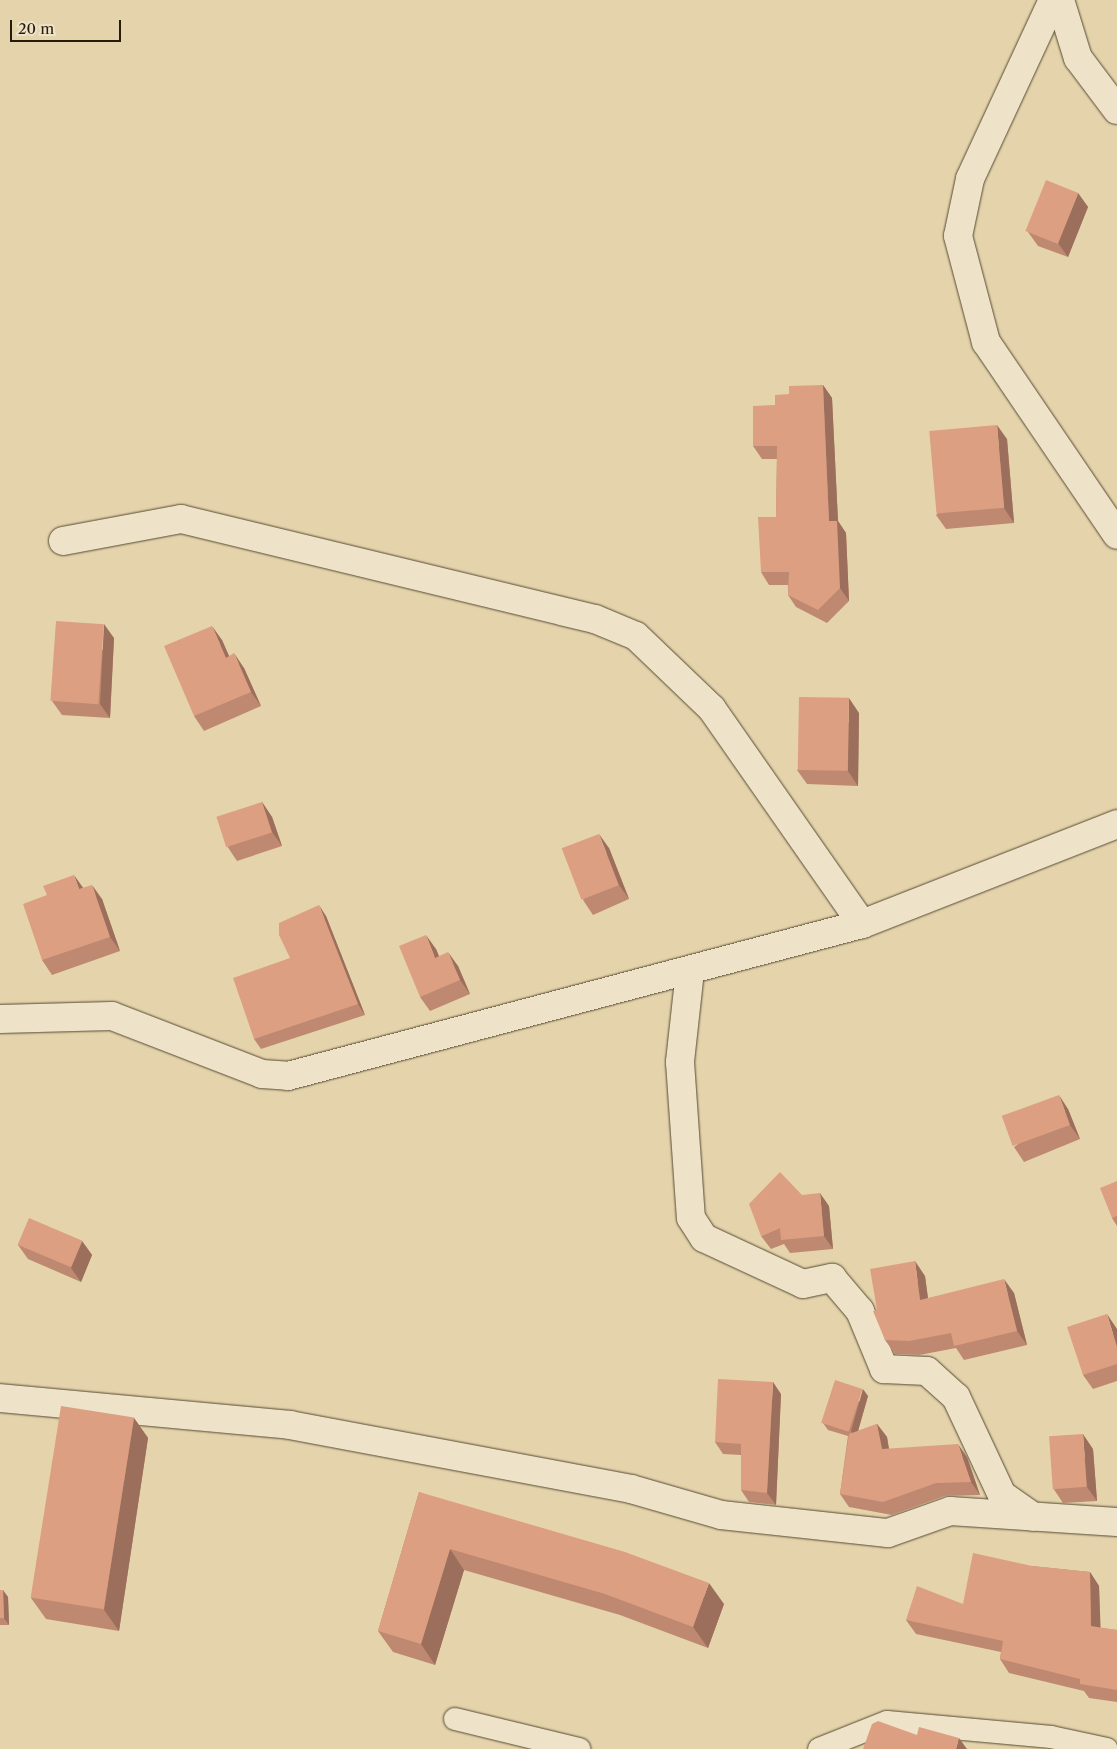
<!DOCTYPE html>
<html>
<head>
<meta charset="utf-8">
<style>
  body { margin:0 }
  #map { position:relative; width:1117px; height:1749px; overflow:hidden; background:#e5d4ab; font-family:"Libre Caslon Text",serif }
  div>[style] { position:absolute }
  .roads { filter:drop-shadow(0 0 1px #564a34) drop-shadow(0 0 1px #564a34) }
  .lane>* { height:22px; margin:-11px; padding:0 11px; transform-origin:11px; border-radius:11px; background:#eee3c8 }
  .street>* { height:28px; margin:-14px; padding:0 14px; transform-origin:14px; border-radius:14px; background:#eee3c8 }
  .wall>* { inset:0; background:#be8970 }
  .shaded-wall>* { inset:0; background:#9b6f5b }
  .building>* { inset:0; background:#dd9f82; transform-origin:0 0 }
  span { translate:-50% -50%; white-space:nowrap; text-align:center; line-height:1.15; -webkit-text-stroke:4px #eee3c8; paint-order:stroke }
  .scale { position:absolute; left:10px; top:20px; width:111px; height:22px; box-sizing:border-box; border:2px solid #271c0c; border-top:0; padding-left:6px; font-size:15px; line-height:18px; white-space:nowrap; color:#271c0c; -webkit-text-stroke:4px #eee3c8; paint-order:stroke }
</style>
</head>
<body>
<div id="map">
  <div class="roads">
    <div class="lane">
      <div style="left:455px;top:1719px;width:128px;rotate:13.6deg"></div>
      <div style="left:819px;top:1749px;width:73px;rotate:-21.7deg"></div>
      <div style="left:887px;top:1722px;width:165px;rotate:5.2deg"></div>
      <div style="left:1051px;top:1737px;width:57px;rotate:12.1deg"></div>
    </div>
    <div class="street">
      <div style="left:1053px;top:0;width:197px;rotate:114.9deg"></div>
      <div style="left:970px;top:179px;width:58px;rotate:101.9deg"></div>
      <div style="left:958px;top:236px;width:110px;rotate:75.2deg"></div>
      <div style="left:986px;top:342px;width:233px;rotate:55.8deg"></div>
      <div style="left:1060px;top:0;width:61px;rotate:72.8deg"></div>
      <div style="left:1078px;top:58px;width:65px;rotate:53.1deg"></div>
      <div style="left:63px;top:541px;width:120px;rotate:-10.6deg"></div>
      <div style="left:181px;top:519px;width:426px;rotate:13.6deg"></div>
      <div style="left:595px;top:619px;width:44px;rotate:22.5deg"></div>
      <div style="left:636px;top:636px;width:105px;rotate:43.8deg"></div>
      <div style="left:712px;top:709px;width:262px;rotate:55.1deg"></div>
      <div style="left:690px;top:971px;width:92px;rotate:96.3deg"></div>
      <div style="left:680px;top:1062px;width:156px;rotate:86deg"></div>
      <div style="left:691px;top:1218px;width:24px;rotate:57deg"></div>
      <div style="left:704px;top:1238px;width:109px;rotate:24.9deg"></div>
      <div style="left:803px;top:1284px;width:30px;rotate:-12deg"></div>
      <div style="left:832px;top:1278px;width:43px;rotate:49.7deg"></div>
      <div style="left:860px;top:1311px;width:63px;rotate:67.5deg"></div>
      <div style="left:884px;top:1369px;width:43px;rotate:2.7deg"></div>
      <div style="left:927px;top:1371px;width:39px;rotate:42deg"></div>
      <div style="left:956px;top:1397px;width:108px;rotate:64.9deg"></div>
      <div style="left:1002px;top:1495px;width:38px;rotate:35deg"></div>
      <div style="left:0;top:1019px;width:112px;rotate:-1.5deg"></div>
      <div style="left:112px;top:1016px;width:161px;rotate:21.1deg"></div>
      <div style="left:262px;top:1074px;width:26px;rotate:4deg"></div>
      <div style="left:288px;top:1076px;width:594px;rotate:-14.83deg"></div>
      <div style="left:862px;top:924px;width:274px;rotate:-21.4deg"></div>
      <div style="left:0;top:1398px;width:291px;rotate:5.3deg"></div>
      <div style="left:290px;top:1425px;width:347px;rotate:10.6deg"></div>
      <div style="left:631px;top:1489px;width:94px;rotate:16.1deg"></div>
      <div style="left:721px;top:1515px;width:168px;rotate:6.2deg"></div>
      <div style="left:888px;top:1533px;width:66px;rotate:-19.5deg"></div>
      <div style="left:950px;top:1511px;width:167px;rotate:3.8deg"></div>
    </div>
  </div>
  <div class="wall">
    <div style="clip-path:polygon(1078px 193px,1088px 207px,1068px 257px,1038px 246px,1028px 232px)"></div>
    <div style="clip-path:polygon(823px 385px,832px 398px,838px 521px,846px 533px,849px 601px,827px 623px,796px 607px,788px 595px,788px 585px,769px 585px,761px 572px,776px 517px,777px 459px,762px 459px,753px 446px,775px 405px,789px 394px)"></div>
    <div style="clip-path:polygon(1007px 439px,1014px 523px,946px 529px,936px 515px)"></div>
    <div style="clip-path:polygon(114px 638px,110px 718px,62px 715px,52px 701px)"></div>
    <div style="clip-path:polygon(222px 640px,229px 656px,244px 668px,261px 706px,204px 731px,194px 716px)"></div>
    <div style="clip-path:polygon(859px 713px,858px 786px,807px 784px,797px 770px)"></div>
    <div style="clip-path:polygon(262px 802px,272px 817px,282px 846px,237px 861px,227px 846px)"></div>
    <div style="clip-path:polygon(609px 848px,629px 899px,593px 915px,583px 900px)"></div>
    <div style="clip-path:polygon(84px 888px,102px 899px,120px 951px,52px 975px,42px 960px)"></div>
    <div style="clip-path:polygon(326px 916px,365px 1015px,261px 1049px,254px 1039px)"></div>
    <div style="clip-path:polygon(436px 949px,439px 956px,458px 966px,470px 994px,430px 1011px,420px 997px)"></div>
    <div style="clip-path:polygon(1068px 1109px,1080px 1139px,1024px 1162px,1014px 1147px)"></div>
    <div style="clip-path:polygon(1117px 1181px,1117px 1226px,1112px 1218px)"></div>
    <div style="clip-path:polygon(829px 1206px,833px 1249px,790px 1253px,784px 1244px,771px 1249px,761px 1236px)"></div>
    <div style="clip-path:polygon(82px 1241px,92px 1255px,81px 1282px,28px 1259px,18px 1245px)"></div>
    <div style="clip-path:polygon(925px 1276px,928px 1298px,1014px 1293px,1027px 1345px,964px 1360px,956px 1348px,919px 1355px,895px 1354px,885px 1340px,877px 1310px)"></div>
    <div style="clip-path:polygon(1117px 1329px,1117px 1381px,1093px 1389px,1083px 1375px)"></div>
    <div style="clip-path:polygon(781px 1394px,776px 1505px,749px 1502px,741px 1490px,741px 1455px,723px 1454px,715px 1442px)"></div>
    <div style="clip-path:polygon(868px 1396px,858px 1431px,877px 1424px,887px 1437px,889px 1449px,967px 1457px,980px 1495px,945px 1496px,892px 1515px,849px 1507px,840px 1494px,848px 1436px,828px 1430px,823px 1423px)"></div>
    <div style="clip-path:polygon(134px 1418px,148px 1438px,119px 1631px,46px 1619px,31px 1598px)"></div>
    <div style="clip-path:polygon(1093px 1449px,1097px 1501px,1063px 1503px,1053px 1488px)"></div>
    <div style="clip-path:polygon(419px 1492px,724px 1604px,708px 1648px,620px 1615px,464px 1570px,435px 1665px,393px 1652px,378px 1631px)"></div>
    <div style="clip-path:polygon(1032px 1566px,1090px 1572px,1099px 1586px,1100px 1628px,1117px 1630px,1117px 1702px,1089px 1698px,1084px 1691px,1009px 1673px,1000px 1659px,1001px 1652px,916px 1634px,906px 1620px,963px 1604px)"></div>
    <div style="clip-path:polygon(0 1590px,8px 1597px,9px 1625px,0 1625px)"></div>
  </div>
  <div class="shaded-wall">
    <div style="clip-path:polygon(1078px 193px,1088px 207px,1068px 257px,1058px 243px)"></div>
    <div style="clip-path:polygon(823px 385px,832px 398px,838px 521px,846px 533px,849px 601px,840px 588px,829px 521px)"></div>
    <div style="clip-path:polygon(997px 425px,1007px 439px,1014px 523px,1004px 508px)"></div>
    <div style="clip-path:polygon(104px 624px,114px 638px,110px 718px,100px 704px)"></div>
    <div style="clip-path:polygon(212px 626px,222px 640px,236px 672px,226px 658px)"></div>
    <div style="clip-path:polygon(234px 653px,244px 668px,261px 706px,251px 692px)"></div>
    <div style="clip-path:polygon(849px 698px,859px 713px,858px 786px,848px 771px)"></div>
    <div style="clip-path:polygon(262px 802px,272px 817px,282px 846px,272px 832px)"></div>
    <div style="clip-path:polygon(599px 834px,609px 848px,629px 899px,619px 885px)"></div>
    <div style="clip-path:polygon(74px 875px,84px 889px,79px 889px)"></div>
    <div style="clip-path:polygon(92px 885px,102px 899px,120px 951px,110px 937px)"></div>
    <div style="clip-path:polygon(319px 905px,326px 916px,365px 1015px,358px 1004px)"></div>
    <div style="clip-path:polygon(426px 935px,436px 949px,445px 972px,435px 958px)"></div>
    <div style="clip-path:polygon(448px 952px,458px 966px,470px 994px,460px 980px)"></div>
    <div style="clip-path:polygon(1059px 1095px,1068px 1109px,1080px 1139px,1070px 1125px)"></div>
    <div style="clip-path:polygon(820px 1193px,829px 1206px,833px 1249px,824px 1236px)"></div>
    <div style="clip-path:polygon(82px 1241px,92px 1255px,81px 1282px,71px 1268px)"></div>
    <div style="clip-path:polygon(915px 1261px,925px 1276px,930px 1314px,920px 1300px)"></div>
    <div style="clip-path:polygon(1004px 1279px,1014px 1293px,1027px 1345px,1017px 1331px)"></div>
    <div style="clip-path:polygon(1107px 1314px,1117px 1329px,1117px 1347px)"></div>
    <div style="clip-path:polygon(773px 1382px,781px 1394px,776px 1505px,767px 1493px)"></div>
    <div style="clip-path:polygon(863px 1389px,868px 1396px,856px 1438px,851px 1431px)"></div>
    <div style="clip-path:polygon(134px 1418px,148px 1438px,119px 1631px,104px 1610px)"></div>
    <div style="clip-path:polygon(877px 1424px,887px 1437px,891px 1462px,882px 1449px)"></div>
    <div style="clip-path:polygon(1083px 1434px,1093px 1449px,1097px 1501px,1087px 1487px)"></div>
    <div style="clip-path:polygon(958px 1444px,967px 1457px,980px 1495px,971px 1482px)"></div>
    <div style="clip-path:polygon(450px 1549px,464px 1570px,435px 1665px,421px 1644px)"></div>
    <div style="clip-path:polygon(1090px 1572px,1099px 1586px,1101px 1639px,1091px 1626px)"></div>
    <div style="clip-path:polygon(709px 1583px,724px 1604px,708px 1648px,693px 1627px)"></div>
    <div style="clip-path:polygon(3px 1590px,8px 1597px,9px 1625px,4px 1618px)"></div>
    <div style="clip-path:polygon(959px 1738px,967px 1749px,956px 1749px)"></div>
  </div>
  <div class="building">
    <div style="left:1046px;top:180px;width:35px;height:55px;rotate:22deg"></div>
    <div style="clip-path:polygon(823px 385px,829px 521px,837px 521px,840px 588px,818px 610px,788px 595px,789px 572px,761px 572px,758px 517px,776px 517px,777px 446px,753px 446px,753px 406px,775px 405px,775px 395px,789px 394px,789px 386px)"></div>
    <div style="left:997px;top:425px;width:83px;height:68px;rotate:85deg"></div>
    <div style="left:56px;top:621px;width:48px;height:80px;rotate:4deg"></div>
    <div style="clip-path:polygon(212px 626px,226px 658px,234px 653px,251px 692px,194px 716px,164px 646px)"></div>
    <div style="left:799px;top:697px;width:50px;height:73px;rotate:1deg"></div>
    <div style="left:262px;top:802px;width:32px;height:48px;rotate:72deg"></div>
    <div style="left:599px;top:834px;width:55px;height:40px;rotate:69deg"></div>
    <div style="clip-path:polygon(74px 875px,79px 889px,92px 885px,110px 937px,42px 960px,23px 904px,47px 895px,43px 886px)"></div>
    <div style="clip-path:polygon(319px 905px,358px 1004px,254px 1039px,233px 978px,290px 958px,279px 935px,279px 923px)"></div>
    <div style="clip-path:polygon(426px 935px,435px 958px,448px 952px,460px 980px,420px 997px,399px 946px)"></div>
    <div style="left:1059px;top:1095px;width:32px;height:61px;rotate:70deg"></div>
    <div style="clip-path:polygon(780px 1172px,802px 1195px,820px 1193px,824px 1236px,781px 1240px,780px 1228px,761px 1236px,749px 1204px)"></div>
    <div style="clip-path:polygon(1117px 1181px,1117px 1216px,1112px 1218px,1100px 1188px)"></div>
    <div style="left:29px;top:1218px;width:58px;height:29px;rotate:23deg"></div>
    <div style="clip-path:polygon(915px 1261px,920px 1300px,1004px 1279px,1017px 1331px,954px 1346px,951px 1333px,909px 1341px,885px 1340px,873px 1311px,877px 1310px,870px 1269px)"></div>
    <div style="clip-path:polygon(1107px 1314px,1117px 1347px,1117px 1364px,1083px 1375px,1067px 1327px)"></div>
    <div style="clip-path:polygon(718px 1379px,773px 1382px,767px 1493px,741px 1490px,741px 1444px,715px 1442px)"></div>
    <div style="left:835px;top:1380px;width:29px;height:45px;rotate:18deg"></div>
    <div style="left:61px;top:1406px;width:74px;height:194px;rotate:9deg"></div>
    <div style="clip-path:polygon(877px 1424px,882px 1449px,958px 1444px,971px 1482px,936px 1483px,883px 1502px,840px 1494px,849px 1434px)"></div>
    <div style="left:1083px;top:1434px;width:53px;height:34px;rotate:86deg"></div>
    <div style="clip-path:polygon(419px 1492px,625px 1552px,709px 1583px,693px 1627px,605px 1594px,450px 1549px,421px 1644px,378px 1631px)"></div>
    <div style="clip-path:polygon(973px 1553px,1032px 1566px,1090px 1572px,1091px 1626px,1117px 1630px,1117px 1690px,1080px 1684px,1080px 1679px,1000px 1659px,1003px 1641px,906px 1620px,917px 1586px,963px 1604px)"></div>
    <div style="clip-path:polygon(0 1590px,3px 1590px,4px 1618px,0 1618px)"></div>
    <div style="clip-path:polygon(878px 1721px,917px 1735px,919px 1727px,959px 1738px,956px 1749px,863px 1749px,872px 1724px)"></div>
  </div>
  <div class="scale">20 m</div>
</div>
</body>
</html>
